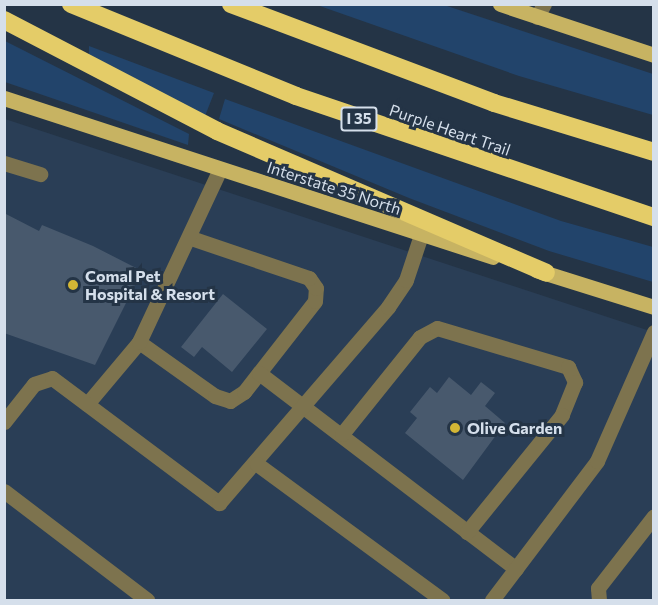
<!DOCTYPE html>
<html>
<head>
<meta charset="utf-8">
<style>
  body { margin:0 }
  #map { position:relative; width:658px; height:605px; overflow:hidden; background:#243446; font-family:Commissioner,sans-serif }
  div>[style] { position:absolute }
  .built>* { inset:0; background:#2a3e56 }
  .green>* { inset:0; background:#22446b }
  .building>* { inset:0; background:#48596d }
  .minor>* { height:15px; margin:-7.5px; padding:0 7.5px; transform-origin:7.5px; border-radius:7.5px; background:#7d734e }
  .major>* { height:15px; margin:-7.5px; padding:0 7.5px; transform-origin:7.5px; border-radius:7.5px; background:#c7b362 }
  .highway>* { height:18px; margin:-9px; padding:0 9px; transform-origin:9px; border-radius:9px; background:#e4cc68 }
  .dots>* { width:16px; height:16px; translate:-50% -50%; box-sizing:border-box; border:3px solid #243446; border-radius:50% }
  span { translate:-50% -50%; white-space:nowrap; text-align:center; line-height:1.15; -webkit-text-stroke:6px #243446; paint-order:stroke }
  .shield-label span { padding:2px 4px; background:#243446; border:2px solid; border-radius:4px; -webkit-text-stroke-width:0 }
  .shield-label { font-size:15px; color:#d5dfeb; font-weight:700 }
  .street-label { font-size:16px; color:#d5dfeb }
  .poi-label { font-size:16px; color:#d5dfeb; font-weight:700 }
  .left { translate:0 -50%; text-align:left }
  .frame { position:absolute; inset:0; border:6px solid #d5dfeb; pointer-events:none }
</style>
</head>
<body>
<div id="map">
  <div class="built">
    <div style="clip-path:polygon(5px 119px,653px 332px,653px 600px,5px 600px)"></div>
  </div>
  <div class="green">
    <div style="clip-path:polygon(317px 5px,444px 5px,653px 74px,653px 115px,519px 76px)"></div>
    <div style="clip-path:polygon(5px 41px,189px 134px,188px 145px,5px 82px)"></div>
    <div style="clip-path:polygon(89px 46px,214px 93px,205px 116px,89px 57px)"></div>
    <div style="clip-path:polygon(225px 99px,561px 221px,653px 247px,653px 282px,549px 251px,409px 198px,219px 119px)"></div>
  </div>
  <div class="building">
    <div style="clip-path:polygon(4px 213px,39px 231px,42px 225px,93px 246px,142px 271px,95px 365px,4px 333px)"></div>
    <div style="clip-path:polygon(223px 294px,267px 329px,232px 372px,202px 347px,194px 357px,181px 347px)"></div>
    <div style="clip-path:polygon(449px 377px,471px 395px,481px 382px,495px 393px,485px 406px,505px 423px,463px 480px,405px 433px,417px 418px,410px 412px,430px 387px,437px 393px)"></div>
  </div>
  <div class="minor">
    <div style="left:537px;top:17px;width:15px;rotate:-62deg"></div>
    <div style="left:4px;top:163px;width:38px;rotate:17deg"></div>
    <div style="left:139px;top:342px;width:93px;rotate:35.4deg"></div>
    <div style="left:215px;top:396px;width:16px;rotate:18deg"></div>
    <div style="left:230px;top:401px;width:17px;rotate:-33deg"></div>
    <div style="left:244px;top:392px;width:115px;rotate:-52deg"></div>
    <div style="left:315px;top:301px;width:13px;rotate:-86deg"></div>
    <div style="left:316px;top:288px;width:12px;rotate:-125deg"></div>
    <div style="left:309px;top:278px;width:125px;rotate:-161.3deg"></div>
    <div style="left:259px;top:373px;width:323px;rotate:37.3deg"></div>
    <div style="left:87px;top:404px;width:81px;rotate:-50deg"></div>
    <div style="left:139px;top:342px;width:191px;rotate:-64.9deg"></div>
    <div style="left:4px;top:422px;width:48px;rotate:-51.7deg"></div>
    <div style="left:34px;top:384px;width:19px;rotate:-18deg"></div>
    <div style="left:52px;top:378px;width:209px;rotate:36.8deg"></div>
    <div style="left:219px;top:503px;width:259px;rotate:-49.2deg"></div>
    <div style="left:388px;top:307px;width:32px;rotate:-56deg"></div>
    <div style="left:406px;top:280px;width:47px;rotate:-71.6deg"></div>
    <div style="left:342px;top:434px;width:124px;rotate:-51.2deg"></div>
    <div style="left:420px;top:337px;width:19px;rotate:-28deg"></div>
    <div style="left:437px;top:328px;width:137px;rotate:16.6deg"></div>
    <div style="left:568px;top:367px;width:17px;rotate:65deg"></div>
    <div style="left:575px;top:382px;width:35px;rotate:112deg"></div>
    <div style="left:562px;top:415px;width:151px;rotate:129.1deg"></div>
    <div style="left:257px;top:464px;width:230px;rotate:36.3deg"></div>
    <div style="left:4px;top:491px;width:180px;rotate:37.3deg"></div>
    <div style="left:492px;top:600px;width:174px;rotate:-52.9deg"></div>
    <div style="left:597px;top:461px;width:141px;rotate:-66.2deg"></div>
    <div style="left:599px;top:600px;width:12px;rotate:-95deg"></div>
    <div style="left:598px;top:588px;width:91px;rotate:-52.1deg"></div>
  </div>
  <div class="major">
    <div style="left:500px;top:4px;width:162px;rotate:18.3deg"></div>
    <div style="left:4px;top:98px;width:514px;rotate:18.01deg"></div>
    <div style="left:536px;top:270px;width:124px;rotate:17.4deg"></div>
  </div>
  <div class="highway">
    <div style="left:71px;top:4px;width:243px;rotate:22.2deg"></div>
    <div style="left:296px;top:96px;width:378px;rotate:18.7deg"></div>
    <div style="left:231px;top:4px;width:281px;rotate:20.6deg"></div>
    <div style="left:494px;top:103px;width:167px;rotate:17deg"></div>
    <div style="left:4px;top:20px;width:240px;rotate:27.5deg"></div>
    <div style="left:217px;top:131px;width:358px;rotate:23.3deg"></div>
  </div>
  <div class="dots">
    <div style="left:73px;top:285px;background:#d3b635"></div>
    <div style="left:455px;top:428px;background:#d3b635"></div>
  </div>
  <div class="shield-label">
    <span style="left:359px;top:119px">I 35</span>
  </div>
  <div class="street-label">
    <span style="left:450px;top:130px;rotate:19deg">Purple Heart Trail</span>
    <span style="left:334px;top:188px;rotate:18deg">Interstate 35 North</span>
  </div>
  <div class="poi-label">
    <span class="left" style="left:85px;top:285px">Comal Pet<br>Hospital &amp; Resort</span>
    <span class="left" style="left:467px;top:428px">Olive Garden</span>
  </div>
  <div class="frame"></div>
</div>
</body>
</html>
